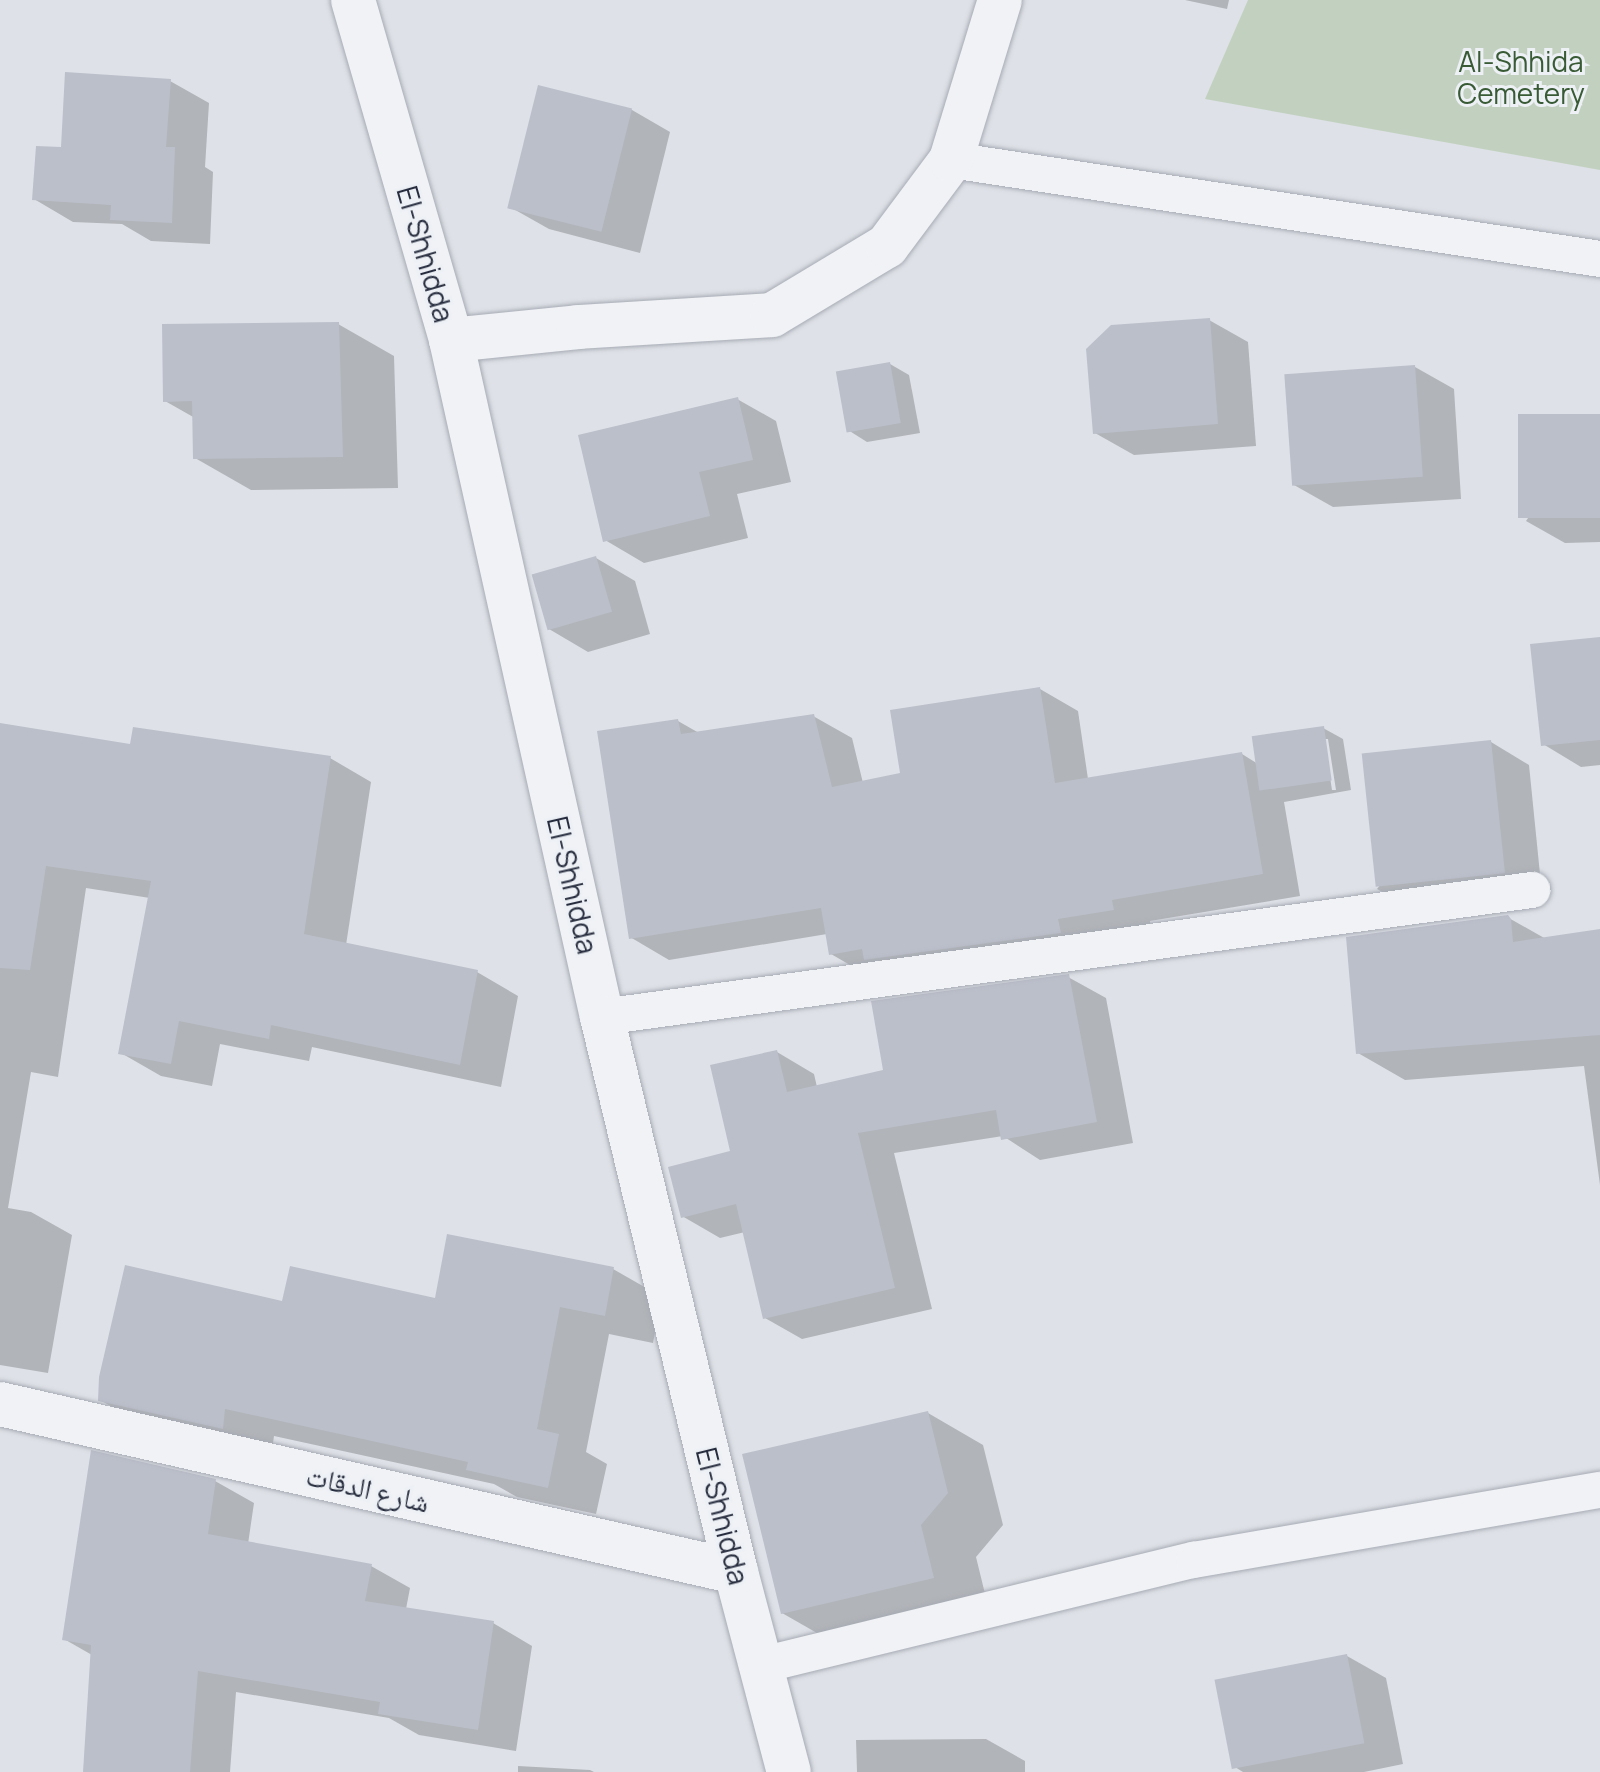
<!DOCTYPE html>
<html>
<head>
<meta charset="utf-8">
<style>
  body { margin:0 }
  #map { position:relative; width:1600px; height:1772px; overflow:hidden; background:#dee1e7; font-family:Manrope,"Noto Naskh Arabic",sans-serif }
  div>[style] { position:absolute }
  .green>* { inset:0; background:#c2d1bf }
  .shadow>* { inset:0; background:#0003 }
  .building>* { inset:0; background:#bbbfca; transform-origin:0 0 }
  .roads { filter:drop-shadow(0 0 2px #a7abb4) drop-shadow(0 0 2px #a7abb4) }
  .service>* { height:36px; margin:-18px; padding:0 18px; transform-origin:18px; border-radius:18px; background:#f0f2f6 }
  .minor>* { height:44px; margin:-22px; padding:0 22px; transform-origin:22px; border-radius:22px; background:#f0f2f6 }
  span { translate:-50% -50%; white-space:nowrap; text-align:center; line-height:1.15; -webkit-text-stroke:6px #edf0f5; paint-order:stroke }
  .park-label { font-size:28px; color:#385a34 }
  .street-label { font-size:28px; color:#272d3e }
</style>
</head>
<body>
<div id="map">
  <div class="green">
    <div style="clip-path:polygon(1248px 0,1600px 0,1600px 170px,1205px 99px)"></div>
  </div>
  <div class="shadow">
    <div style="clip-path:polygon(1185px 0,1229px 0,1227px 9px)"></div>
    <div style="clip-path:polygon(170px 81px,209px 103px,205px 167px,213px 172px,210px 244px,151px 241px,122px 224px,73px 222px,34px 199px,63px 149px)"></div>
    <div style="clip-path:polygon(539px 88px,632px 110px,670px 132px,640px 253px,549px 229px,510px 207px)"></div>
    <div style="clip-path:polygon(1209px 320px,1248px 342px,1256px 446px,1134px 455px,1095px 433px)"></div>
    <div style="clip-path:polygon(338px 324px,394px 356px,398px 488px,251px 490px,195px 458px,195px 418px,165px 401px)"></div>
    <div style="clip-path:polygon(890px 364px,909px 375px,920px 433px,867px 442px,848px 430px)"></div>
    <div style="clip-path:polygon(1415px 367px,1454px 389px,1461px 499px,1333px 507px,1294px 485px)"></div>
    <div style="clip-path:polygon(737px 399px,776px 421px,791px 482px,737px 494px,748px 538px,644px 563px,605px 540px)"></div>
    <div style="clip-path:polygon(1600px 416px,1600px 542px,1565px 543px,1526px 521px)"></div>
    <div style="clip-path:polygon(596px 558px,635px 581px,650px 634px,588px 652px,549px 629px)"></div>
    <div style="clip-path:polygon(1600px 639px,1600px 765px,1581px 767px,1543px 744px)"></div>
    <div style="clip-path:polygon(evenodd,1040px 689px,1078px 711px,1088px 779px,1242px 754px,1258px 764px,1323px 728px,1343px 739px,1351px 790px,1284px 802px,1300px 896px,1150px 921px,1151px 931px,869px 976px,831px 954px,827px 934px,669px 960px,630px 937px,678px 721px,699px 733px,813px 716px,852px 738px,863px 783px,902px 775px,1040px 689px,1324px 739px,1328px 739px,1336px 790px,1332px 790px,1324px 739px)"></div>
    <div style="clip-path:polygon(0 725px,132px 746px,330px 758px,371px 782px,346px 945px,477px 972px,518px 996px,501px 1087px,312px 1047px,309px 1061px,220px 1044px,212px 1086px,161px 1076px,121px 1053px,150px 898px,86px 888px,58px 1077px,31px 1072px,8px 1208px,31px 1212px,72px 1235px,48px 1373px,0 1365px)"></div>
    <div style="clip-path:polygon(1491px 742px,1529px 765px,1542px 894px,1416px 911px,1377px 889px)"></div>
    <div style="clip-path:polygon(1507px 917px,1546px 939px,1600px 931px,1600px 1185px,1584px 1066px,1405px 1080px,1358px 1053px)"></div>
    <div style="clip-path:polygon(1068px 977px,1106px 998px,1133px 1143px,1040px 1160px,1003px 1136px,894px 1153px,932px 1309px,802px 1339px,765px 1318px,745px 1232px,720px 1238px,682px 1216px,732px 1152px,777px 1052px,814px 1074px,817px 1087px,885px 1072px)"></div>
    <div style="clip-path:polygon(613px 1269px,662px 1297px,653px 1343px,609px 1334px,586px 1452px,607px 1464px,596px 1514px,517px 1497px,494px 1484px,274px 1436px,271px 1456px,149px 1428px,100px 1400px,283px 1304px,436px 1301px)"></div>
    <div style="clip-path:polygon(928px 1413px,983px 1445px,1003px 1525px,976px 1557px,989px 1610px,838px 1645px,782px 1613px)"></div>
    <div style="clip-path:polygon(215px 1481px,254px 1503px,248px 1544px,371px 1566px,410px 1588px,406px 1609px,493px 1623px,532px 1646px,516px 1751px,419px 1735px,389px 1718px,236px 1692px,230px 1772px,85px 1772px,92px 1655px,64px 1639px)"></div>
    <div style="clip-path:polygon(1347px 1656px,1386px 1678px,1403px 1764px,1364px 1772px,1243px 1772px,1235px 1767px)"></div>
    <div style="clip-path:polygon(986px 1739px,1025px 1761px,1025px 1772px,857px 1772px,856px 1740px)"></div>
    <div style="clip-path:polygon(518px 1766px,590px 1770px,594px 1772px,518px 1772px)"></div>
  </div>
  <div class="building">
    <div style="clip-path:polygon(65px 72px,171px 79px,166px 147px,175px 147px,172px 223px,110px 220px,111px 205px,32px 200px,36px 146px,61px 147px)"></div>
    <div style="left:538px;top:85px;width:97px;height:127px;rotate:14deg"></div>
    <div style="clip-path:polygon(1210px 318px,1218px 424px,1093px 434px,1086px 349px,1111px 325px)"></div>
    <div style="clip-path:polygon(339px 322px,343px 457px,193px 459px,192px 401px,163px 402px,162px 324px)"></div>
    <div style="left:890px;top:362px;width:62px;height:55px;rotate:80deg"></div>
    <div style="left:1415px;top:365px;width:112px;height:131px;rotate:86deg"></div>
    <div style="clip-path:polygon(738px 397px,753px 460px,699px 472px,710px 516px,603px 542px,578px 435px)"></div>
    <div style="left:1600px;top:414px;width:104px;height:82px;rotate:90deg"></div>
    <div style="left:596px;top:556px;width:58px;height:67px;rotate:74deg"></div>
    <div style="clip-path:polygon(1600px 637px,1600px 740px,1541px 746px,1530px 644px)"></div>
    <div style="clip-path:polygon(1040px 687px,1055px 783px,1242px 752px,1263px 874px,1112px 900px,1114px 910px,1058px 919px,1061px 933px,864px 960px,862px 949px,829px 955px,821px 908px,629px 939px,597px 731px,678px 719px,681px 734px,814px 714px,832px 787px,900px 773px,890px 710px)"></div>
    <div style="clip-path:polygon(0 723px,130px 744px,133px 727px,331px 756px,304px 934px,478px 970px,460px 1065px,271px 1025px,269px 1039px,179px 1021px,171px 1064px,118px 1054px,151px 881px,46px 866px,30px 970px,0 968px)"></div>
    <div style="left:1324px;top:726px;width:55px;height:73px;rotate:82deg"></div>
    <div style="left:1491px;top:740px;width:134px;height:130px;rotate:84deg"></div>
    <div style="clip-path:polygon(1508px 915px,1511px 919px,1513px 942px,1600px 929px,1600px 1035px,1356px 1054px,1346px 937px)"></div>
    <div style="clip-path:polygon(1069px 974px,1097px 1122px,1001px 1140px,996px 1110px,858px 1133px,895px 1288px,763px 1319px,736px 1204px,681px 1218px,668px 1167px,730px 1151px,710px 1065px,777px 1050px,787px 1092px,883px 1070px,871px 1001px)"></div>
    <div style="clip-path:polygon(447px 1234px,614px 1267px,605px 1316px,560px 1307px,537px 1429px,559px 1434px,548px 1488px,466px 1470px,468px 1462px,225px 1409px,223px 1429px,98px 1401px,99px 1377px,125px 1265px,282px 1301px,290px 1266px,435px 1298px)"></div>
    <div style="clip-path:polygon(928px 1411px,948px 1493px,921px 1525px,934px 1578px,781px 1614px,742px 1454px)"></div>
    <div style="clip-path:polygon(91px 1450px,216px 1479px,208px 1534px,372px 1564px,365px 1601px,494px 1621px,478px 1730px,378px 1714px,380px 1702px,198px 1671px,190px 1772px,83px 1772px,91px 1645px,62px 1640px)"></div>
    <div style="left:1347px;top:1654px;width:91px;height:135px;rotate:79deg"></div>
  </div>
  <div class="roads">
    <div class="service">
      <div style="left:951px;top:160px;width:657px;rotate:8.67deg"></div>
      <div style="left:602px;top:1017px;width:939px;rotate:-7.78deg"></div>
      <div style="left:762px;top:1665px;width:445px;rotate:-13.7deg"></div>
      <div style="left:1194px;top:1560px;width:412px;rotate:-9.8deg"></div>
    </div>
    <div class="minor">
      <div style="left:353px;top:0;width:354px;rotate:73.9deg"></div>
      <div style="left:451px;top:340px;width:694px;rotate:77.43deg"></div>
      <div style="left:602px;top:1017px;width:571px;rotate:76.43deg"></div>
      <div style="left:736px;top:1572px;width:207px;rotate:75.2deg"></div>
      <div style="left:451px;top:340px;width:128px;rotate:-5.8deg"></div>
      <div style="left:578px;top:327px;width:194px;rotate:-3.5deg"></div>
      <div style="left:772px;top:315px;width:134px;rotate:-31deg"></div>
      <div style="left:887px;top:246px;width:107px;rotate:-53.3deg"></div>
      <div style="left:951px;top:160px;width:167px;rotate:-73deg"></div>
      <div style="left:0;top:1404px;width:755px;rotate:12.86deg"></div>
    </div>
  </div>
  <div class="park-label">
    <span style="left:1521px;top:77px">Al-Shhida<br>Cemetery</span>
  </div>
  <div class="street-label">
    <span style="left:426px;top:254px;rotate:74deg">El-Shhidda</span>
    <span style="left:573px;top:885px;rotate:77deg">El-Shhidda</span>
    <span style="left:368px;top:1488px;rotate:13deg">شارع الدقات</span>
    <span style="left:723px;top:1516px;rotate:76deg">El-Shhidda</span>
  </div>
</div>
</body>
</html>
